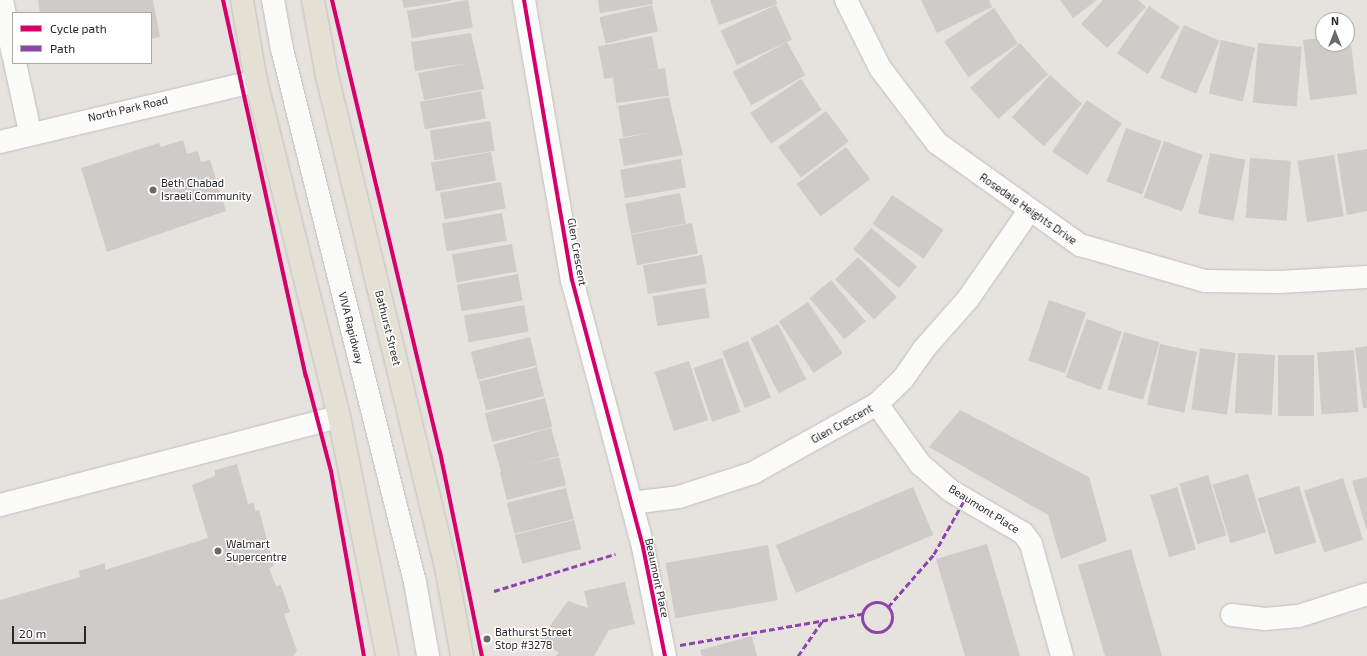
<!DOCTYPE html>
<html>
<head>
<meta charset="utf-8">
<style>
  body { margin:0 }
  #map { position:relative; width:1367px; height:656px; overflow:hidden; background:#e6e3de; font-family:"Exo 2",sans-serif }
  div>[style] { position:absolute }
  .building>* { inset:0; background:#cecbc8; transform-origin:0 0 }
  .roads { filter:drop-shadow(0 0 1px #c0bfbf) drop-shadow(0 0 1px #c0bfbf) }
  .minor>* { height:22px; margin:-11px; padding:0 11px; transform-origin:11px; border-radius:11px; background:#fbfbfa }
  .major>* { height:22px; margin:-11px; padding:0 11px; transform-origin:11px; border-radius:11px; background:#e4e0d4 }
  .quiet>* { height:3px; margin-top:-1.5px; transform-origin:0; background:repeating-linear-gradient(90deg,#8e44ad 0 6px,transparent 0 9px) }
  .quiet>.ring { margin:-1.5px; padding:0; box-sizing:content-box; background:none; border:3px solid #8e44ad; border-radius:50% }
  .cycleway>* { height:4px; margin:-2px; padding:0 2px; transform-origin:2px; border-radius:2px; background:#d6006c }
  .dots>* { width:11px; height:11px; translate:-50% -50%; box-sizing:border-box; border:2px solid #fff; border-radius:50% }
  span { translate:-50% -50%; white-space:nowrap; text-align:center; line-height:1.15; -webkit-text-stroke:3px #fff; paint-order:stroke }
  .street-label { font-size:11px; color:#282828 }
  .poi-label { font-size:11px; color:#282828 }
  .left { translate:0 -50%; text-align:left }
  .legend { position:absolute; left:12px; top:12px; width:140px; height:52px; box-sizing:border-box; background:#fff; border:1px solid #a9a9a9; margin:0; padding:5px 7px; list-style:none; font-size:12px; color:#282828 }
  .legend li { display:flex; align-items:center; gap:8px; height:20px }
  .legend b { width:20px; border:1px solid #a9a9a9 }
  .north { position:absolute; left:1315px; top:12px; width:40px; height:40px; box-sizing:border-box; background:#fff; border:1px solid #a9a9a9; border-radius:50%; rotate:0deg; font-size:11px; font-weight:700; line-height:16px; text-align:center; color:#282828 }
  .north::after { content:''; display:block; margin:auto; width:14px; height:18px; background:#6a6968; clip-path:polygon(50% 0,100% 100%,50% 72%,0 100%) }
  .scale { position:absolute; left:12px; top:626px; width:74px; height:18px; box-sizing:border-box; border:2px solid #282828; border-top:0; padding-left:5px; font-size:12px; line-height:14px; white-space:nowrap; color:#282828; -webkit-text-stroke:3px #fff; paint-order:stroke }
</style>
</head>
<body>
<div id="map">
  <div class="building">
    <div style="clip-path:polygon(38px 0,153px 0,160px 37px,151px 39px,151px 13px,40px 13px)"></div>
    <div style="clip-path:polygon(402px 0,450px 0,450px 1px,404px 8px)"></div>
    <div style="left:468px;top:0;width:28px;height:62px;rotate:80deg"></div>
    <div style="clip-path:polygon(598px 0,652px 0,653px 4px,600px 13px)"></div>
    <div style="clip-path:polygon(710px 0,776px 0,777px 4px,719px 25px)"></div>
    <div style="clip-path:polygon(921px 0,989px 0,992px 7px,937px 33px)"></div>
    <div style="clip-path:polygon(1060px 0,1097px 0,1073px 18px)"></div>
    <div style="clip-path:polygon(1103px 0,1138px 0,1146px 7px,1107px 48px,1081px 24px)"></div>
    <div style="left:652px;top:5px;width:27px;height:54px;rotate:77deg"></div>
    <div style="left:776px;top:5px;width:38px;height:61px;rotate:65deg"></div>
    <div style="left:1149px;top:6px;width:37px;height:57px;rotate:34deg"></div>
    <div style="left:994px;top:8px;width:43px;height:60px;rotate:56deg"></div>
    <div style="left:1184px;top:25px;width:39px;height:58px;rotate:24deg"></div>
    <div style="clip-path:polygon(471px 33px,484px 89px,424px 100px,418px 73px,470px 63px,415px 71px,411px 42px)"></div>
    <div style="clip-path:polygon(1347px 35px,1350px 35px,1357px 94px,1310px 100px,1303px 40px,1323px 38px,1323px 44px,1347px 44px)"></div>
    <div style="left:652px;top:36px;width:33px;height:55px;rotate:79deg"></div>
    <div style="left:1221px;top:40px;width:35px;height:55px;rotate:13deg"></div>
    <div style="left:787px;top:42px;width:38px;height:62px;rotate:61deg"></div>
    <div style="left:1020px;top:43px;width:42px;height:67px;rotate:48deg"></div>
    <div style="left:1258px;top:43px;width:44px;height:60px;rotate:5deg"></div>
    <div style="left:665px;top:68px;width:28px;height:53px;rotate:82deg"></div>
    <div style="left:1050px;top:75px;width:43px;height:57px;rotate:42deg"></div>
    <div style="left:801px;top:79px;width:37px;height:61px;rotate:56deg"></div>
    <div style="left:481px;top:91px;width:28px;height:62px;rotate:80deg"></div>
    <div style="clip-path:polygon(669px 97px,683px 155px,624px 166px,619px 139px,655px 132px,623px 137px,618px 106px)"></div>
    <div style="left:1087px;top:100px;width:42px;height:62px;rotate:34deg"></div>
    <div style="left:826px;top:111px;width:38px;height:60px;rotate:53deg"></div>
    <div style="left:490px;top:121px;width:30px;height:61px;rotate:81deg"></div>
    <div style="left:1126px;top:128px;width:38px;height:57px;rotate:20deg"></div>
    <div style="clip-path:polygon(183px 140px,187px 154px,198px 151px,201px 162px,210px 160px,226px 211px,107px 252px,81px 168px,159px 143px,161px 147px)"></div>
    <div style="left:1164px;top:141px;width:41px;height:60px;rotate:20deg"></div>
    <div style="left:846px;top:147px;width:40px;height:62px;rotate:53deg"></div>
    <div style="clip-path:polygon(1367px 149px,1367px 211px,1347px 215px,1337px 154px)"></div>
    <div style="left:491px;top:152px;width:29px;height:61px;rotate:80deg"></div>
    <div style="left:1210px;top:153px;width:36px;height:62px;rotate:11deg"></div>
    <div style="left:1334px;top:155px;width:62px;height:37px;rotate:81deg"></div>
    <div style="left:1250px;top:158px;width:41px;height:60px;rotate:4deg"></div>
    <div style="left:681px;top:159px;width:29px;height:62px;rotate:80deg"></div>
    <div style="left:501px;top:182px;width:27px;height:62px;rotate:80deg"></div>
    <div style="left:680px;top:193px;width:31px;height:56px;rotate:79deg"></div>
    <div style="left:892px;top:195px;width:62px;height:35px;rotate:34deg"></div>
    <div style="left:502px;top:213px;width:28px;height:61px;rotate:80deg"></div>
    <div style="left:692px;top:223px;width:31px;height:62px;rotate:79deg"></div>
    <div style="left:871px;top:228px;width:60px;height:28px;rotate:40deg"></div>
    <div style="left:512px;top:244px;width:28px;height:61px;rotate:80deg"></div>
    <div style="left:702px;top:255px;width:29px;height:60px;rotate:80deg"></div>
    <div style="left:858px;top:257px;width:56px;height:32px;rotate:46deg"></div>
    <div style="left:518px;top:274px;width:27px;height:62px;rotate:80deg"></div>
    <div style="left:831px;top:280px;width:54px;height:28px;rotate:50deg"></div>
    <div style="left:705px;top:288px;width:30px;height:53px;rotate:81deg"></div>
    <div style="left:1049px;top:300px;width:39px;height:64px;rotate:19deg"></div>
    <div style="left:808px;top:302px;width:62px;height:35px;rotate:56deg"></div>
    <div style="left:524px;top:305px;width:27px;height:61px;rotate:80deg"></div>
    <div style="left:1087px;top:319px;width:37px;height:62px;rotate:20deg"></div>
    <div style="left:778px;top:324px;width:62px;height:31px;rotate:63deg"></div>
    <div style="left:1124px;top:332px;width:37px;height:60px;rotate:16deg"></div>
    <div style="left:530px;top:337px;width:29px;height:61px;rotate:76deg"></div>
    <div style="left:748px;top:341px;width:61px;height:28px;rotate:68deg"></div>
    <div style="left:1160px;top:344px;width:38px;height:62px;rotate:12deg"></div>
    <div style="clip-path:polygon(1367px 346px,1367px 408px,1363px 408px,1355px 348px)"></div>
    <div style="left:1200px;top:348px;width:36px;height:62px;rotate:8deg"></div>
    <div style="left:1354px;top:350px;width:62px;height:37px;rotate:86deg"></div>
    <div style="left:1238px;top:353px;width:37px;height:60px;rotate:3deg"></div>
    <div style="left:1278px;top:355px;width:36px;height:61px"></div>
    <div style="left:722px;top:358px;width:57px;height:30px;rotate:71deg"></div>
    <div style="left:689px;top:361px;width:62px;height:36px;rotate:72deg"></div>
    <div style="left:537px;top:367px;width:30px;height:60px;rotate:76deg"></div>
    <div style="left:545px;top:398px;width:30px;height:62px;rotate:76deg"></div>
    <div style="clip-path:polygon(960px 410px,1089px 477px,1107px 541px,1061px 559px,1048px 515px,929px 447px)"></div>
    <div style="left:551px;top:428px;width:29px;height:60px;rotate:74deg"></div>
    <div style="left:559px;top:457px;width:29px;height:61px;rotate:76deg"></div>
    <div style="clip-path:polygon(237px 464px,248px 504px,254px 503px,255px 511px,259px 510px,274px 566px,269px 568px,276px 586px,281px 585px,290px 612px,284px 614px,297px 651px,293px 656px,0 656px,0 600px,80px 577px,79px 571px,105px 563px,105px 570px,208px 538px,192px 485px,215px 476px,215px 470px)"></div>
    <div style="left:1248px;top:474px;width:61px;height:37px;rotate:73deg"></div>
    <div style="left:1208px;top:475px;width:63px;height:30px;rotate:73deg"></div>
    <div style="clip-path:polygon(1367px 477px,1367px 531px,1352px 481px)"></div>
    <div style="left:1343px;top:478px;width:65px;height:41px;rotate:72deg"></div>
    <div style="left:1299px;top:486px;width:59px;height:43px;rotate:73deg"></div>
    <div style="left:913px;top:487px;width:52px;height:149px;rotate:67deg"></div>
    <div style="left:1177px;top:487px;width:65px;height:28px;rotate:73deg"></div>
    <div style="left:566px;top:488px;width:32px;height:61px;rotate:76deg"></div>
    <div style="left:574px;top:520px;width:30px;height:61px;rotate:76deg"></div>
    <div style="clip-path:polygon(987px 544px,1020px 656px,965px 656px,936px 559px)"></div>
    <div style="left:768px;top:545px;width:56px;height:104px;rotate:80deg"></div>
    <div style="clip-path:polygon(1131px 549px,1162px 656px,1105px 656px,1078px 565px)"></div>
    <div style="clip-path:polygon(625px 582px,635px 624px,609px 630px,594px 656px,555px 656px,559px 653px,540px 639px,568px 601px,588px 608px,584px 591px)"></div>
    <div style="clip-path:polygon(752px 636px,757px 656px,702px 656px,700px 650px)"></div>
  </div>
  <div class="roads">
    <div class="minor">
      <div style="left:2px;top:0;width:56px;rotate:78.7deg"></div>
      <div style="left:273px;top:0;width:50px;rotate:79.6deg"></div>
      <div style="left:282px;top:49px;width:549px;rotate:75.99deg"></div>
      <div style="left:415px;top:582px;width:75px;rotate:80deg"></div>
      <div style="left:524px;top:0;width:284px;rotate:80.3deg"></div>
      <div style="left:572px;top:280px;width:276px;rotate:75.1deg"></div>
      <div style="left:643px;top:547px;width:111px;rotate:78.6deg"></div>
      <div style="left:846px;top:0;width:76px;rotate:63.4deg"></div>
      <div style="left:880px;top:68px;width:94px;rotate:52.8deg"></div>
      <div style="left:937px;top:143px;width:176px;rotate:35.5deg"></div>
      <div style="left:1080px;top:245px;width:130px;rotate:16.1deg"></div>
      <div style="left:1205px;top:281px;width:74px;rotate:0.8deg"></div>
      <div style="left:1279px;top:282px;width:88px;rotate:-3.3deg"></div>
      <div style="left:15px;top:63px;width:71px;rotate:77.7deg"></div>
      <div style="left:0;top:142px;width:263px;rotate:-13.4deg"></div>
      <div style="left:877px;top:404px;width:74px;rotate:54.4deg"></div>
      <div style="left:920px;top:464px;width:41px;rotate:41.1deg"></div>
      <div style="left:951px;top:491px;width:83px;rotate:30.3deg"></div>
      <div style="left:1023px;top:533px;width:14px;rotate:54deg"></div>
      <div style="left:1031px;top:544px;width:116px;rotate:74.5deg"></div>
      <div style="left:631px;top:503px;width:48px;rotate:-7.1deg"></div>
      <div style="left:679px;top:497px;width:78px;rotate:-18deg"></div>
      <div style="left:753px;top:473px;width:142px;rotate:-29.1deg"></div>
      <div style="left:877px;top:404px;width:36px;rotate:-44deg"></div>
      <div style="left:903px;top:379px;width:35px;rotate:-55deg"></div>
      <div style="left:923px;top:350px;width:68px;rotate:-48.6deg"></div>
      <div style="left:968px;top:299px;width:107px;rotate:-55.3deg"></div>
      <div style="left:0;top:505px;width:350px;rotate:-14.6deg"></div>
      <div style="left:1232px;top:615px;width:33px;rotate:7deg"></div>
      <div style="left:1265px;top:619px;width:34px;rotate:-5deg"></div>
      <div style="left:1299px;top:616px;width:71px;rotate:-17.9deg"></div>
    </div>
    <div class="major">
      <div style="left:242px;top:0;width:82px;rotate:80.2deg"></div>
      <div style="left:256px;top:81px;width:346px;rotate:76.1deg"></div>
      <div style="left:339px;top:417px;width:244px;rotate:78.6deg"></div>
      <div style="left:313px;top:0;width:77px;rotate:79.6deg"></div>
      <div style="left:327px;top:76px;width:505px;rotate:76.38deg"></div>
      <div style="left:446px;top:567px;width:90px;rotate:79.8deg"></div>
    </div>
  </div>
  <div class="quiet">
    <div style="left:494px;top:591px;width:127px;rotate:-17deg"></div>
    <div class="ring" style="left:862px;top:602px;width:27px;height:27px"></div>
    <div style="left:888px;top:607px;width:70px;rotate:-49deg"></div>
    <div style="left:934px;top:554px;width:63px;rotate:-60.6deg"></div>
    <div style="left:680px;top:645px;width:185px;rotate:-9.7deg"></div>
    <div style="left:798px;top:656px;width:44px;rotate:-55.2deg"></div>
  </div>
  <div class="cycleway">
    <div style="left:223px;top:0;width:385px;rotate:77.6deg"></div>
    <div style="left:306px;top:376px;width:98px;rotate:75.3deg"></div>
    <div style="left:331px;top:471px;width:188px;rotate:79.9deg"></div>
    <div style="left:332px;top:0;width:465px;rotate:76.6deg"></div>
    <div style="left:440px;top:452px;width:208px;rotate:78.4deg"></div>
    <div style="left:524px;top:0;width:284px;rotate:80.3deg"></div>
    <div style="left:572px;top:280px;width:276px;rotate:75.1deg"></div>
    <div style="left:643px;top:547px;width:111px;rotate:78.6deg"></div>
  </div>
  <div class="dots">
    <div style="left:153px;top:190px;background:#6a6968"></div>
    <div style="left:218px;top:551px;background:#6a6968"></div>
    <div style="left:487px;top:639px;background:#6a6968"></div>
  </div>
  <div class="street-label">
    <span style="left:128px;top:109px;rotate:-13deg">North Park Road</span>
    <span style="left:1028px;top:209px;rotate:35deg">Rosedale Heights Drive</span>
    <span style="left:577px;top:252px;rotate:80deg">Glen Crescent</span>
    <span style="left:351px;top:328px;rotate:76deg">VIVA Rapidway</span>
    <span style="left:388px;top:328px;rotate:76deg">Bathurst Street</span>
    <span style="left:842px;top:424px;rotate:-29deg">Glen Crescent</span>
    <span style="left:984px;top:509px;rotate:32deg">Beaumont Place</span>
    <span style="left:657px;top:578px;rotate:78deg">Beaumont Place</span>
  </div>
  <div class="poi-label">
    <span class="left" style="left:161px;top:190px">Beth Chabad<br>Israeli Community</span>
    <span class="left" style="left:226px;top:551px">Walmart<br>Supercentre</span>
    <span class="left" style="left:495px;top:639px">Bathurst Street<br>Stop #3278</span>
  </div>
  <ul class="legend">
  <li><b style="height:5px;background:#d6006c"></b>Cycle path</li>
  <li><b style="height:5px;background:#8e44ad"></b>Path</li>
  </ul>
  <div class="north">N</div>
  <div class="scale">20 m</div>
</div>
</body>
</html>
